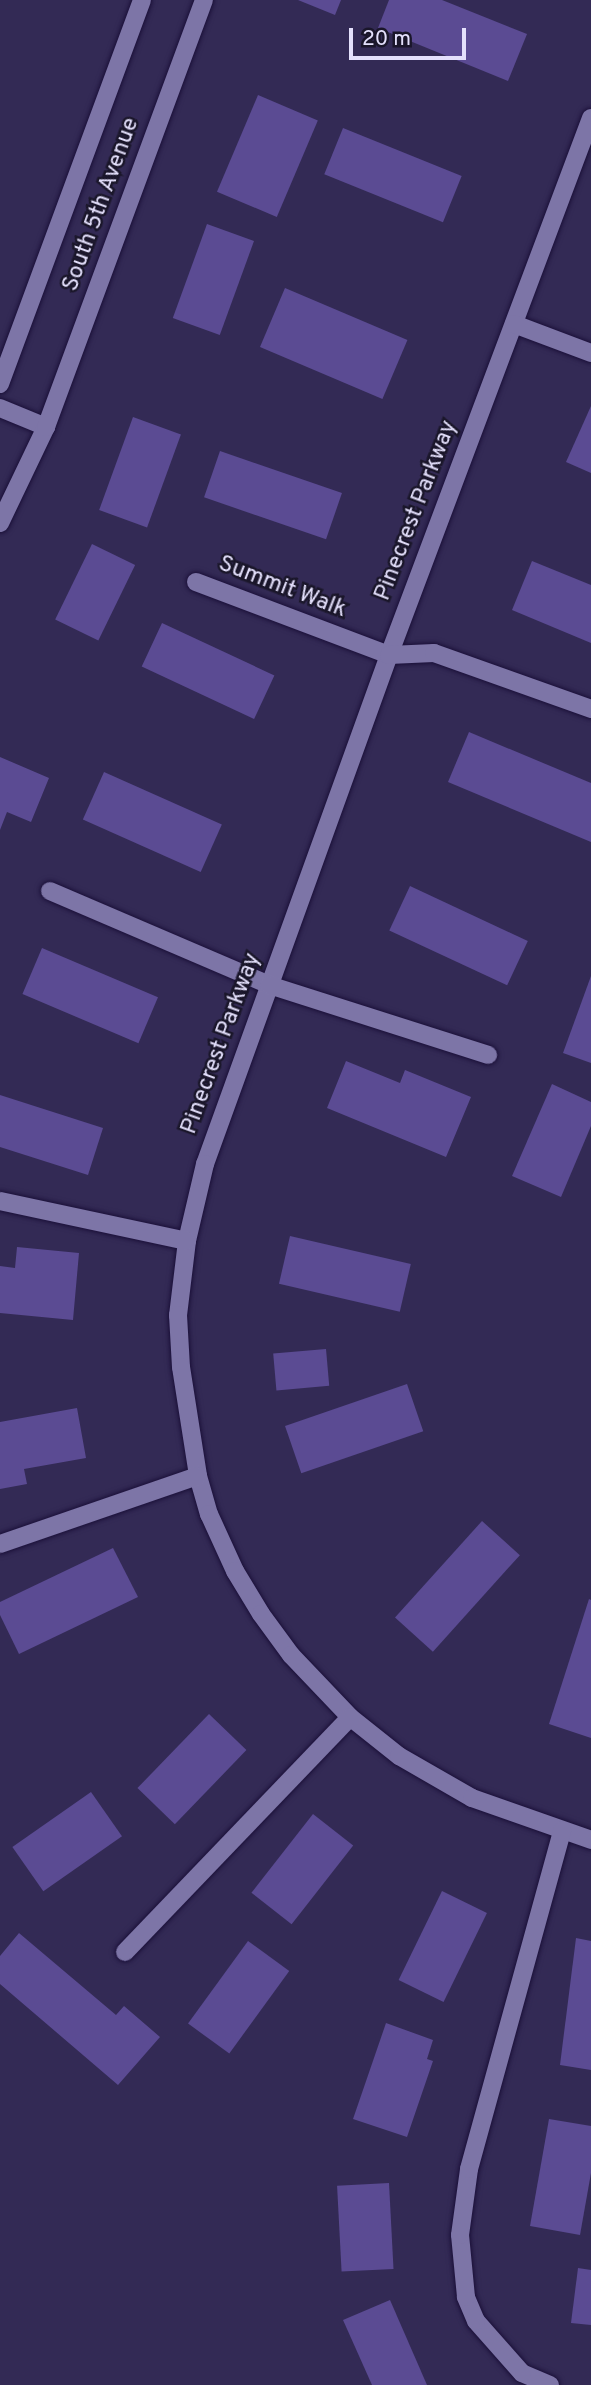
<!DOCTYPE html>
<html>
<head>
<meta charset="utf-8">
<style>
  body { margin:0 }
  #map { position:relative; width:591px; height:2385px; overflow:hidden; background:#332a55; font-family:Overpass,sans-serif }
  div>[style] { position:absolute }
  .building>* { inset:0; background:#5b4b93; transform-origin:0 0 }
  .roads { filter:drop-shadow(0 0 2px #1b1039) drop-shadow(0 0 2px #1b1039) }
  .minor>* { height:18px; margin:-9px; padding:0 9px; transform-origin:9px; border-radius:9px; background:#7d75a7 }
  span { translate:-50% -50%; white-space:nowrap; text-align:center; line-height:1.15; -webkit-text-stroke:5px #1a162a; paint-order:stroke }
  .street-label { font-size:23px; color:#e4e0fc }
  .scale { position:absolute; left:349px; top:28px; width:117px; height:32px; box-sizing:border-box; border:4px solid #e4e0fc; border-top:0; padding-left:9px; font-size:21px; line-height:24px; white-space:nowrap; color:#e4e0fc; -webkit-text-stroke:5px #1a162a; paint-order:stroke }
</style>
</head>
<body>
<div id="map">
  <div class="building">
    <div style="clip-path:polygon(298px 0,341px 0,335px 15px)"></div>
    <div style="clip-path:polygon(389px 0,442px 0,527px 34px,508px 81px,378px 28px)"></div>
    <div style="left:258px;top:95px;width:65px;height:105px;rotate:23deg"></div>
    <div style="left:343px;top:128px;width:128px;height:50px;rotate:22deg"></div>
    <div style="left:207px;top:224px;width:50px;height:100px;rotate:20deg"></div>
    <div style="left:285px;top:288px;width:133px;height:64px;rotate:23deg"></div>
    <div style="clip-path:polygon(591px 406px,591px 473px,566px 462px)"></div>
    <div style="left:133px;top:417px;width:51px;height:99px;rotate:20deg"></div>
    <div style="left:220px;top:451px;width:129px;height:49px;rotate:19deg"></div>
    <div style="left:92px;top:544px;width:48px;height:84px;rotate:26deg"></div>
    <div style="clip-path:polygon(532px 561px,591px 585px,591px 643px,512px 610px)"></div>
    <div style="left:162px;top:623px;width:124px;height:48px;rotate:25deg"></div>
    <div style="clip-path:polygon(469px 732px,591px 783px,591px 842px,448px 782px)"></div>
    <div style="clip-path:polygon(0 757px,49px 778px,31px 822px,7px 812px,0 830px)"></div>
    <div style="left:104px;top:772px;width:129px;height:52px;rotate:24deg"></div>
    <div style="left:410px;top:886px;width:130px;height:49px;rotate:25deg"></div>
    <div style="left:42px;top:948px;width:126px;height:50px;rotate:23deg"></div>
    <div style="clip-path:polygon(591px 976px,591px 1063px,563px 1053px)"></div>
    <div style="clip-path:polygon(346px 1061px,400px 1083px,405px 1070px,471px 1097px,446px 1157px,327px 1108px)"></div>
    <div style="clip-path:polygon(552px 1084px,591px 1102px,591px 1126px,561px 1197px,512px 1176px)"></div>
    <div style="clip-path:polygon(0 1095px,103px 1128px,88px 1175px,0 1147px)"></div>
    <div style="left:290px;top:1236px;width:124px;height:49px;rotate:13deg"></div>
    <div style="clip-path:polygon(17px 1247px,79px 1253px,73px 1320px,0 1313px,0 1266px,15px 1268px)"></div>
    <div style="left:326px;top:1349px;width:37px;height:53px;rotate:85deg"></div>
    <div style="left:407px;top:1384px;width:50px;height:129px;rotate:71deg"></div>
    <div style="clip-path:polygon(77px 1408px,86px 1458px,24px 1469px,27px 1484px,0 1489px,0 1422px)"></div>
    <div style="left:482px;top:1521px;width:51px;height:130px;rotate:42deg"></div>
    <div style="clip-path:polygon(113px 1548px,138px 1597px,19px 1654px,0 1615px,0 1602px)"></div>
    <div style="clip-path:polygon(589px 1599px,591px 1600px,591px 1738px,549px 1724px)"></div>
    <div style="left:209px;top:1714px;width:52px;height:103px;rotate:44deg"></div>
    <div style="left:91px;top:1792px;width:54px;height:96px;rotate:55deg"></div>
    <div style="left:313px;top:1814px;width:51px;height:100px;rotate:38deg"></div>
    <div style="left:442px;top:1891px;width:50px;height:99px;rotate:26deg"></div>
    <div style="clip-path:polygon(19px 1933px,116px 2015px,124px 2006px,160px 2037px,118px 2085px,0 1984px,0 1956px)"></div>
    <div style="clip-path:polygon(576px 1938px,591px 1941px,591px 2070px,560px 2065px)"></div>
    <div style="left:248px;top:1941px;width:51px;height:102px;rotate:36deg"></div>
    <div style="clip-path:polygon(386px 2023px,433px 2040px,427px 2059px,433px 2061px,407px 2137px,353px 2119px)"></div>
    <div style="clip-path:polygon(549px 2119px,591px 2126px,591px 2173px,580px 2235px,530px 2226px)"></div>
    <div style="left:389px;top:2183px;width:86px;height:52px;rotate:87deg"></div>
    <div style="clip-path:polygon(578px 2268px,591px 2270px,591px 2325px,571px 2323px)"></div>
    <div style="clip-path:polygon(390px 2300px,427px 2385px,372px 2385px,343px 2320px)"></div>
  </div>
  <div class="roads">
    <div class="minor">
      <div style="left:591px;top:118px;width:574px;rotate:110.61deg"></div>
      <div style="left:389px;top:655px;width:541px;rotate:109.87deg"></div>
      <div style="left:205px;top:1164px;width:79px;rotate:103.2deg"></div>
      <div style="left:187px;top:1241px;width:75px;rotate:96.9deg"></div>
      <div style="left:178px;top:1315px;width:52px;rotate:86.7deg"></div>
      <div style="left:181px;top:1367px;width:110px;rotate:81.1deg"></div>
      <div style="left:198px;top:1476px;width:40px;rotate:74deg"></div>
      <div style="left:209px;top:1514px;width:63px;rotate:65.5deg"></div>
      <div style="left:235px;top:1571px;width:50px;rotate:58.8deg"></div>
      <div style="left:261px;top:1614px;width:51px;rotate:53.8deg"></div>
      <div style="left:291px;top:1655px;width:86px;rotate:46.4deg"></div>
      <div style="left:350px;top:1717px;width:63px;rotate:38.5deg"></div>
      <div style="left:399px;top:1756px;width:84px;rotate:29.9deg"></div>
      <div style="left:472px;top:1798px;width:126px;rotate:19.4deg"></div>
      <div style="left:514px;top:324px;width:82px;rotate:20.6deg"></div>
      <div style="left:0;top:384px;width:409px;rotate:-69.7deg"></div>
      <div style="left:0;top:408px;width:50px;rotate:22.4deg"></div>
      <div style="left:0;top:523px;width:106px;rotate:-64.4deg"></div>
      <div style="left:46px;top:427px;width:455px;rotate:-69.7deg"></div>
      <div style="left:196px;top:582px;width:206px;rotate:20.7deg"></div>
      <div style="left:389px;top:655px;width:45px;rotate:-2.5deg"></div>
      <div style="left:434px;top:653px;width:167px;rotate:19.6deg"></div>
      <div style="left:50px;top:891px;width:238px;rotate:23.2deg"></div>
      <div style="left:269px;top:985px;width:230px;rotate:17.7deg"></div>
      <div style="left:0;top:1201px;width:191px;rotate:12.1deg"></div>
      <div style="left:0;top:1544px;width:209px;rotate:-19deg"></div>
      <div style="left:125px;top:1952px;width:325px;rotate:-46.2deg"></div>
      <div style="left:550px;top:2385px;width:30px;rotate:-157deg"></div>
      <div style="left:522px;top:2373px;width:69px;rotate:-131.5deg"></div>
      <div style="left:476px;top:2321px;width:26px;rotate:-113deg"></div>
      <div style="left:466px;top:2297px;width:62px;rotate:-95.5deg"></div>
      <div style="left:460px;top:2235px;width:67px;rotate:-82.2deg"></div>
      <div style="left:469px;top:2169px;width:351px;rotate:-74.6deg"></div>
    </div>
  </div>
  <div class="street-label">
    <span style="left:102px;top:205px;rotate:-70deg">South 5th Avenue</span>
    <span style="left:417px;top:511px;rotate:-69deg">Pinecrest Parkway</span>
    <span style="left:282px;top:588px;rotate:21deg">Summit Walk</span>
    <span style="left:222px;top:1044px;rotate:-70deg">Pinecrest Parkway</span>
  </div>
  <div class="scale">20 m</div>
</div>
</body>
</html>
